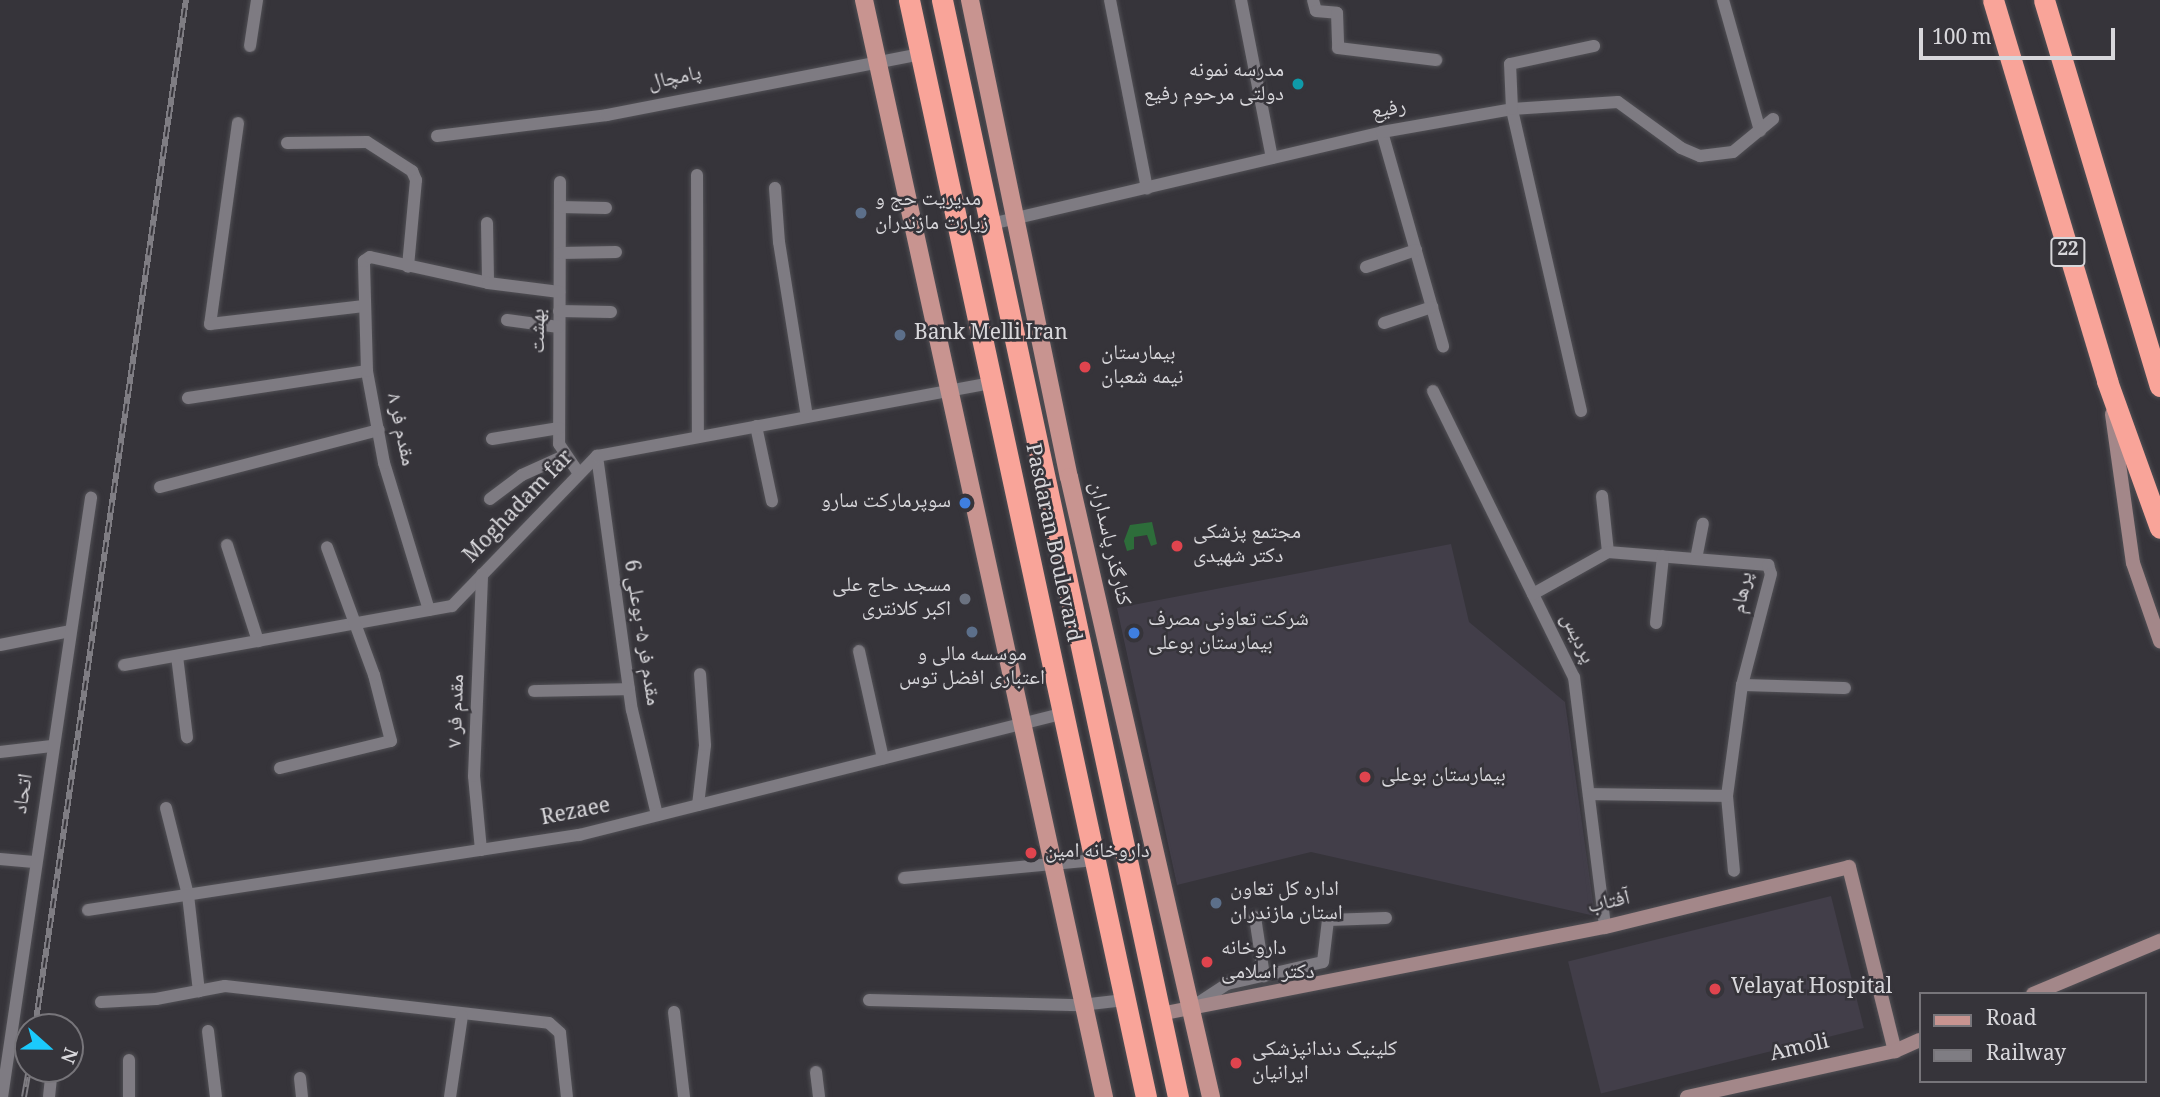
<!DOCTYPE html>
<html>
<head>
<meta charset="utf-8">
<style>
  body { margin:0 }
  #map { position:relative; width:2160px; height:1097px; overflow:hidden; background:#36343a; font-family:Georgia,"Noto Naskh Arabic",serif }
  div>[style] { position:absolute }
  .built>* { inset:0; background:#423e49; transform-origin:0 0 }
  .green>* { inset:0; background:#2d6d3a }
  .roads { filter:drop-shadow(0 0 2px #515055) drop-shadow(0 0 2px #515055) }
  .street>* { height:12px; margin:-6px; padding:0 6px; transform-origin:6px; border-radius:6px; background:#7e7b82 }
  .secondary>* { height:14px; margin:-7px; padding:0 7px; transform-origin:7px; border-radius:7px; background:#a38789 }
  .primary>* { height:18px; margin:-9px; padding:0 9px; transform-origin:9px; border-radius:9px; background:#c89490 }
  .highway>* { height:21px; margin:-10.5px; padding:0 10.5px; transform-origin:10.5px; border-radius:10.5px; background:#f9a499 }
  .rail>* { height:6px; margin-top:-3px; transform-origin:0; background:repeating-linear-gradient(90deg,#36343a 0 10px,#7f7d83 0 20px); box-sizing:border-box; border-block:2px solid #7f7d83 }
  .dots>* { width:19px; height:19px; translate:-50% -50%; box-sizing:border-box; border:4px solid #36343a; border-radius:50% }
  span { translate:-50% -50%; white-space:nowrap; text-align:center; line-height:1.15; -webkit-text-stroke:5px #36343a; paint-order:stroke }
  .shield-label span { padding:2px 5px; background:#36343a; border:2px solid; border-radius:5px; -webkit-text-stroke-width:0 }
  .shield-label { font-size:19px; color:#d8d7db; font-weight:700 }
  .poi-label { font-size:21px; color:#d8d7db }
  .right { translate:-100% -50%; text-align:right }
  .left { translate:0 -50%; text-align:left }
  .street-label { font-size:21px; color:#d8d7db }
  .legend { position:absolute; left:1919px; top:992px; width:228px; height:91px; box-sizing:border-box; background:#36343a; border:2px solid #77757a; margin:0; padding:9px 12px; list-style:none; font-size:21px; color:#d8d7db }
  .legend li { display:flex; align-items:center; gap:14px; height:35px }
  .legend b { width:35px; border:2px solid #77757a }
  .north { position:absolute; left:14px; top:1013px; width:70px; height:70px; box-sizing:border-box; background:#36343a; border:2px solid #77757a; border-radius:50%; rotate:111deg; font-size:19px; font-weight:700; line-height:28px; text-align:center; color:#d8d7db }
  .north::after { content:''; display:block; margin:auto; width:24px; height:32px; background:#1bcafc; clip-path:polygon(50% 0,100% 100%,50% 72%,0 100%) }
  .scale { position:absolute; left:1919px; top:28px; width:196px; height:32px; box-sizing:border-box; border:4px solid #d8d7db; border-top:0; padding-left:9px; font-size:21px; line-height:24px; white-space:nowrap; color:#d8d7db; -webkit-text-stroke:5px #36343a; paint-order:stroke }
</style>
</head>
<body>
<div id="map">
  <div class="built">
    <div style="clip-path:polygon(1451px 544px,1469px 622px,1565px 702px,1595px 916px,1311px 852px,1177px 885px,1117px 608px)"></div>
    <div style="left:1831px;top:896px;width:136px;height:271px;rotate:76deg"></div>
  </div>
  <div class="green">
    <div style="clip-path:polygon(1152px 522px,1157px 544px,1151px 546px,1147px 535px,1134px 537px,1134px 549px,1127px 551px,1124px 541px,1130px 525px)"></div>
  </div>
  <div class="roads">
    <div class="street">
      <div style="left:1110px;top:0;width:192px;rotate:78.9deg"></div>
      <div style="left:1241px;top:0;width:161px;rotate:78.9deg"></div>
      <div style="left:1313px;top:0;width:11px;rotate:75deg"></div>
      <div style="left:1316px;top:11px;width:21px;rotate:5deg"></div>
      <div style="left:1337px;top:13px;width:35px;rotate:88deg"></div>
      <div style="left:1338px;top:48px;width:99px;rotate:7deg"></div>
      <div style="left:1723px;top:0;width:136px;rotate:74.2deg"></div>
      <div style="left:250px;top:46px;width:47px;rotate:-81.3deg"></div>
      <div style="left:238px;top:123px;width:203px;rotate:97.9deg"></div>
      <div style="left:210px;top:324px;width:155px;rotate:-6.7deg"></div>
      <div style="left:1382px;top:132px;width:223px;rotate:74.1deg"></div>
      <div style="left:437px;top:136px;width:171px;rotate:-7deg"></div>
      <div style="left:607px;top:115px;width:319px;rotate:-11deg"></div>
      <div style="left:287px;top:143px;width:80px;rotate:-0.7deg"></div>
      <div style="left:367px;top:142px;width:54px;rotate:32.8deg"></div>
      <div style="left:412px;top:171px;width:10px;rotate:66deg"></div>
      <div style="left:416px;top:180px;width:87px;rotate:95.3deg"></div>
      <div style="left:697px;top:175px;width:262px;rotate:89.8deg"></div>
      <div style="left:560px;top:182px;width:262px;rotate:90.2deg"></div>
      <div style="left:559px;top:444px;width:36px;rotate:56deg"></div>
      <div style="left:775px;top:188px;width:54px;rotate:85.8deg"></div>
      <div style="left:779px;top:242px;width:177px;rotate:80.9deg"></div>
      <div style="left:560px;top:207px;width:46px;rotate:1.2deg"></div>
      <div style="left:487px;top:223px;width:60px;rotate:89deg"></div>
      <div style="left:991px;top:224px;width:402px;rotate:-13.2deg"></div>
      <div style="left:1382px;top:132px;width:132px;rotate:-10deg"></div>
      <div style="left:1512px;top:109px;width:106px;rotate:-3.8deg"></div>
      <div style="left:1618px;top:102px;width:78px;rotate:36.1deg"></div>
      <div style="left:1681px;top:148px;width:21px;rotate:23deg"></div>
      <div style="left:1700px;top:156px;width:33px;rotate:-7deg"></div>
      <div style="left:1733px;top:152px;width:52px;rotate:-39.5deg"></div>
      <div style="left:560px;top:253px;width:56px;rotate:-1deg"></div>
      <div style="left:1366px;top:267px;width:53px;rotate:-18.8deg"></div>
      <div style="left:559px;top:311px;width:52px;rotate:1.1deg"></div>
      <div style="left:507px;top:320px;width:52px;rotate:7.7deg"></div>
      <div style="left:1384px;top:323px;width:51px;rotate:-18.4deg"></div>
      <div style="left:1433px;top:391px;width:319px;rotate:63.8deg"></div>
      <div style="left:1574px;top:677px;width:252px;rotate:82.9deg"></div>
      <div style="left:188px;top:398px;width:181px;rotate:-8.6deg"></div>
      <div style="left:1581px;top:411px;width:310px;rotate:-102.9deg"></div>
      <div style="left:1512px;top:109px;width:45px;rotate:-92.5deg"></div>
      <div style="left:1510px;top:64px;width:86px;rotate:-12.1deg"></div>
      <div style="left:756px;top:426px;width:77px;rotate:78deg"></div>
      <div style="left:492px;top:439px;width:68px;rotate:-9.3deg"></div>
      <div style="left:597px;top:456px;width:256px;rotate:82.2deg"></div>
      <div style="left:632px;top:710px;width:108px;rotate:76.6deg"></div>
      <div style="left:160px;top:487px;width:226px;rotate:-14.6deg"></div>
      <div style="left:1602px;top:496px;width:56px;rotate:83.9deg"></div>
      <div style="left:490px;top:499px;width:40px;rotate:-37deg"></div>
      <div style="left:522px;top:475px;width:48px;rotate:-24.4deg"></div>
      <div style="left:227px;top:545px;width:101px;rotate:72.1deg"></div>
      <div style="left:1696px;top:559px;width:36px;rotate:-79deg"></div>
      <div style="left:1533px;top:594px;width:86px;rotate:-29.2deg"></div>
      <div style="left:1608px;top:552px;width:161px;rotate:4.6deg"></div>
      <div style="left:1768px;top:565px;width:9px;rotate:72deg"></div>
      <div style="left:1771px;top:574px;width:115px;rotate:104.6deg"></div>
      <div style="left:1742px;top:685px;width:112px;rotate:97.7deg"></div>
      <div style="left:1727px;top:796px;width:75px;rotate:84.7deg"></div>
      <div style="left:429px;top:610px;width:154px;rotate:-107deg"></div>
      <div style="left:384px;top:463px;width:94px;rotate:-100.5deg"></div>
      <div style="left:367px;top:371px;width:110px;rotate:-91.6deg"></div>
      <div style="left:364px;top:261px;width:7px;rotate:-34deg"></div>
      <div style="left:370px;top:257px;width:121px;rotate:12.4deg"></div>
      <div style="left:488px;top:283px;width:72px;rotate:7.2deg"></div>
      <div style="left:1656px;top:623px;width:67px;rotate:-84deg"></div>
      <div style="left:0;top:645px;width:71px;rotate:-11.3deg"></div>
      <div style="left:859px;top:651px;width:110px;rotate:77.4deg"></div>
      <div style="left:177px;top:656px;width:82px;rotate:83deg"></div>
      <div style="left:124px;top:665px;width:333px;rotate:-10.2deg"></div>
      <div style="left:452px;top:606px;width:209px;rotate:-46deg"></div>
      <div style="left:597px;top:456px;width:401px;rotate:-10.5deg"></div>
      <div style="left:1742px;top:685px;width:103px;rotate:1.7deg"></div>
      <div style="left:534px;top:691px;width:95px;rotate:-1.2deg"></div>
      <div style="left:0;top:752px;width:52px;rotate:-6.6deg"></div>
      <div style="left:280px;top:768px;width:114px;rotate:-13.7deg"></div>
      <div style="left:391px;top:741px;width:68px;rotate:-104.4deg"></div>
      <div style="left:374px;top:675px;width:136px;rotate:-110.2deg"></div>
      <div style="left:1589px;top:794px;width:138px;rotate:0.8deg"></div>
      <div style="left:698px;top:805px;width:60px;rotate:-83.3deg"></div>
      <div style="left:705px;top:745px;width:71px;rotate:-94deg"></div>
      <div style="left:166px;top:808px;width:90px;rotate:75.8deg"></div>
      <div style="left:188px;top:895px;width:97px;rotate:83.5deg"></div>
      <div style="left:481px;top:850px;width:74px;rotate:-95.4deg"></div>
      <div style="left:474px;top:776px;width:202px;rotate:-87.7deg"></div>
      <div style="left:0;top:859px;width:34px;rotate:5deg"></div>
      <div style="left:904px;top:878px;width:191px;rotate:-5.4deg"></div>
      <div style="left:88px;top:910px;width:497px;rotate:-8.7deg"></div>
      <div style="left:579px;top:835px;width:499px;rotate:-14.1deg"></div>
      <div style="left:1255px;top:917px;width:60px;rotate:81.3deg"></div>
      <div style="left:869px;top:1000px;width:212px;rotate:1.4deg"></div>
      <div style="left:1081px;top:1005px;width:44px;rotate:-6.5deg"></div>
      <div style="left:101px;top:1002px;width:55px;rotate:-3.1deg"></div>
      <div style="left:156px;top:999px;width:70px;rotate:-10.7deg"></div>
      <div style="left:225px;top:986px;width:326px;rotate:6.5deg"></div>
      <div style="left:549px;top:1023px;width:15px;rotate:42deg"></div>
      <div style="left:560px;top:1033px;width:64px;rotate:83.8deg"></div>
      <div style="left:1192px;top:1007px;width:42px;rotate:-33.3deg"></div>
      <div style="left:1227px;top:984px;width:98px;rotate:-12.9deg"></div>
      <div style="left:1323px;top:962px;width:42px;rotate:-83.2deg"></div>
      <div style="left:1328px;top:920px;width:58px;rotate:-2deg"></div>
      <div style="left:674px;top:1012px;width:86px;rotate:83.3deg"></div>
      <div style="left:208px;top:1031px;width:66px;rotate:83.1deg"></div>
      <div style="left:816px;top:1072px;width:25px;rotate:83deg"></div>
      <div style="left:300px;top:1078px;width:19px;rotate:84deg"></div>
      <div style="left:2px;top:1097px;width:606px;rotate:-81.55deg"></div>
      <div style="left:49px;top:1097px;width:28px;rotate:-84deg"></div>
      <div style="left:129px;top:1097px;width:37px;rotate:-90deg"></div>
      <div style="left:450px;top:1097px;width:82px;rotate:-81.6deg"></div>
    </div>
    <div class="secondary">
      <div style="left:2112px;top:414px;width:150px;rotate:82deg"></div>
      <div style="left:2133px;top:563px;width:83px;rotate:70.9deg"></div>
      <div style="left:2033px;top:994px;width:138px;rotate:-22.7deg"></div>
      <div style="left:1160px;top:1014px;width:453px;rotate:-11.1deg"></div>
      <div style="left:1605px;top:927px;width:251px;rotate:-13.8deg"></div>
      <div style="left:1849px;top:867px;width:190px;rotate:76deg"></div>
      <div style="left:1687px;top:1097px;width:213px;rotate:-12.5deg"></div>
      <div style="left:1895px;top:1051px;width:27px;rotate:-24deg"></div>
    </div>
    <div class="primary">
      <div style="left:864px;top:0;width:1123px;rotate:77.66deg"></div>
      <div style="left:970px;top:0;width:487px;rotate:78.3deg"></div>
      <div style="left:1069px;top:477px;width:636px;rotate:77.1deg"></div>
    </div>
    <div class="highway">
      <div style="left:909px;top:0;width:1122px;rotate:77.81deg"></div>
      <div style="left:942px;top:0;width:1122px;rotate:77.86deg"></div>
      <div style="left:1993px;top:0;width:398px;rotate:73.3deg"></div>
      <div style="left:2107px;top:381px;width:156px;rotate:70.2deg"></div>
      <div style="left:2044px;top:0;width:403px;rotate:73.3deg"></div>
    </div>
  </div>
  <div class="rail">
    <div style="left:35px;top:1027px;width:1038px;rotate:-81.64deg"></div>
    <div style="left:24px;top:1097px;width:28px;rotate:-80deg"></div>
  </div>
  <div class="dots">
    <div style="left:1298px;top:84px;background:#0f9aa8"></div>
    <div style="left:861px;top:213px;background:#5c6f8a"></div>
    <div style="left:900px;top:335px;background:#5c6f8a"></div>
    <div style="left:1085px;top:367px;background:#e0444e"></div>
    <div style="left:965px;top:503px;background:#3f7fe0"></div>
    <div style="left:1177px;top:546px;background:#e0444e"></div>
    <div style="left:965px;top:599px;background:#6b7280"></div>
    <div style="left:972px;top:632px;background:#5c6f8a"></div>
    <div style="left:1134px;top:633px;background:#3f7fe0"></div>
    <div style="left:1365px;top:777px;background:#e0444e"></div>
    <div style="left:1031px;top:853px;background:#e0444e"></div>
    <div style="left:1216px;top:903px;background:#5c6f8a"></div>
    <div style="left:1207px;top:962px;background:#e0444e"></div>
    <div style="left:1715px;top:989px;background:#e0444e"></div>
    <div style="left:1236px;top:1063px;background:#e0444e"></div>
  </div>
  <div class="shield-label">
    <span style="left:2068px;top:252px">22</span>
  </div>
  <div class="poi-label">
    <span class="right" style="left:1284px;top:84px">مدرسه نمونه<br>دولتی مرحوم رفیع</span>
    <span class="left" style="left:875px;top:213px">مدیریت حج و<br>زیارت مازندران</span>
    <span class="left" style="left:914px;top:335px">Bank Melli Iran</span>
    <span class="left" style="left:1101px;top:367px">بیمارستان<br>نیمه شعبان</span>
    <span class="right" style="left:951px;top:503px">سوپرمارکت سارو</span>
    <span class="left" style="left:1193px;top:546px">مجتمع پزشکی<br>دکتر شهیدی</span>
    <span class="right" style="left:951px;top:599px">مسجد حاج علی<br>اکبر کلانتری</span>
    <span class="left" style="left:1148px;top:633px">شرکت تعاونی مصرف<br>بیمارستان بوعلی</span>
    <span style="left:972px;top:668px">موسسه مالی و<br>اعتباری افضل توس</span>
    <span class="left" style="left:1381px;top:777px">بیمارستان بوعلی</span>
    <span class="left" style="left:1045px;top:853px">داروخانه امین</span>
    <span class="left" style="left:1230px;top:903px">اداره کل تعاون<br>استان مازندران</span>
    <span class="left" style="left:1221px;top:962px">داروخانه<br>دکتر اسلامی</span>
    <span class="left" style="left:1731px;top:989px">Velayat Hospital</span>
    <span class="left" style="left:1252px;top:1063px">کلینیک دندانپزشکی<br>ایرانیان</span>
  </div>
  <div class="street-label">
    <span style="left:675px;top:80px;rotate:-12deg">پامچال</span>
    <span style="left:1389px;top:111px;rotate:-11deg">رفیع</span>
    <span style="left:540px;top:331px;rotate:-90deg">بهشت</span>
    <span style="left:399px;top:430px;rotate:78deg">مقدم فر ۸</span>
    <span style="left:520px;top:508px;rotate:-46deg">Moghadam far</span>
    <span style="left:1051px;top:543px;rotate:78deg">Pasdaran Boulevard</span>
    <span style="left:1108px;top:544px;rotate:77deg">کنارگذر پاسداران</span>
    <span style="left:1744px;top:593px;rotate:-79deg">پرهام</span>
    <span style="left:640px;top:633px;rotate:81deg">مقدم فر ۵- بوعلی 6</span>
    <span style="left:1576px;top:639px;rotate:65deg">پردیس</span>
    <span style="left:458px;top:711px;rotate:-88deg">مقدم فر ۷</span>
    <span style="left:25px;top:794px;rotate:-81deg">اتحاد</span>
    <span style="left:576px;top:814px;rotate:-11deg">Rezaee</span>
    <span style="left:1609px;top:904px;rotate:-13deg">آفتاب</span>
    <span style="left:1800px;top:1050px;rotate:-13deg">Amoli</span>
  </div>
  <ul class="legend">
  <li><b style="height:9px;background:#c89490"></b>Road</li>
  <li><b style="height:9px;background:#7f7d83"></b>Railway</li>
  </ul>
  <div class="north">N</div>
  <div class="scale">100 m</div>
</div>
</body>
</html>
